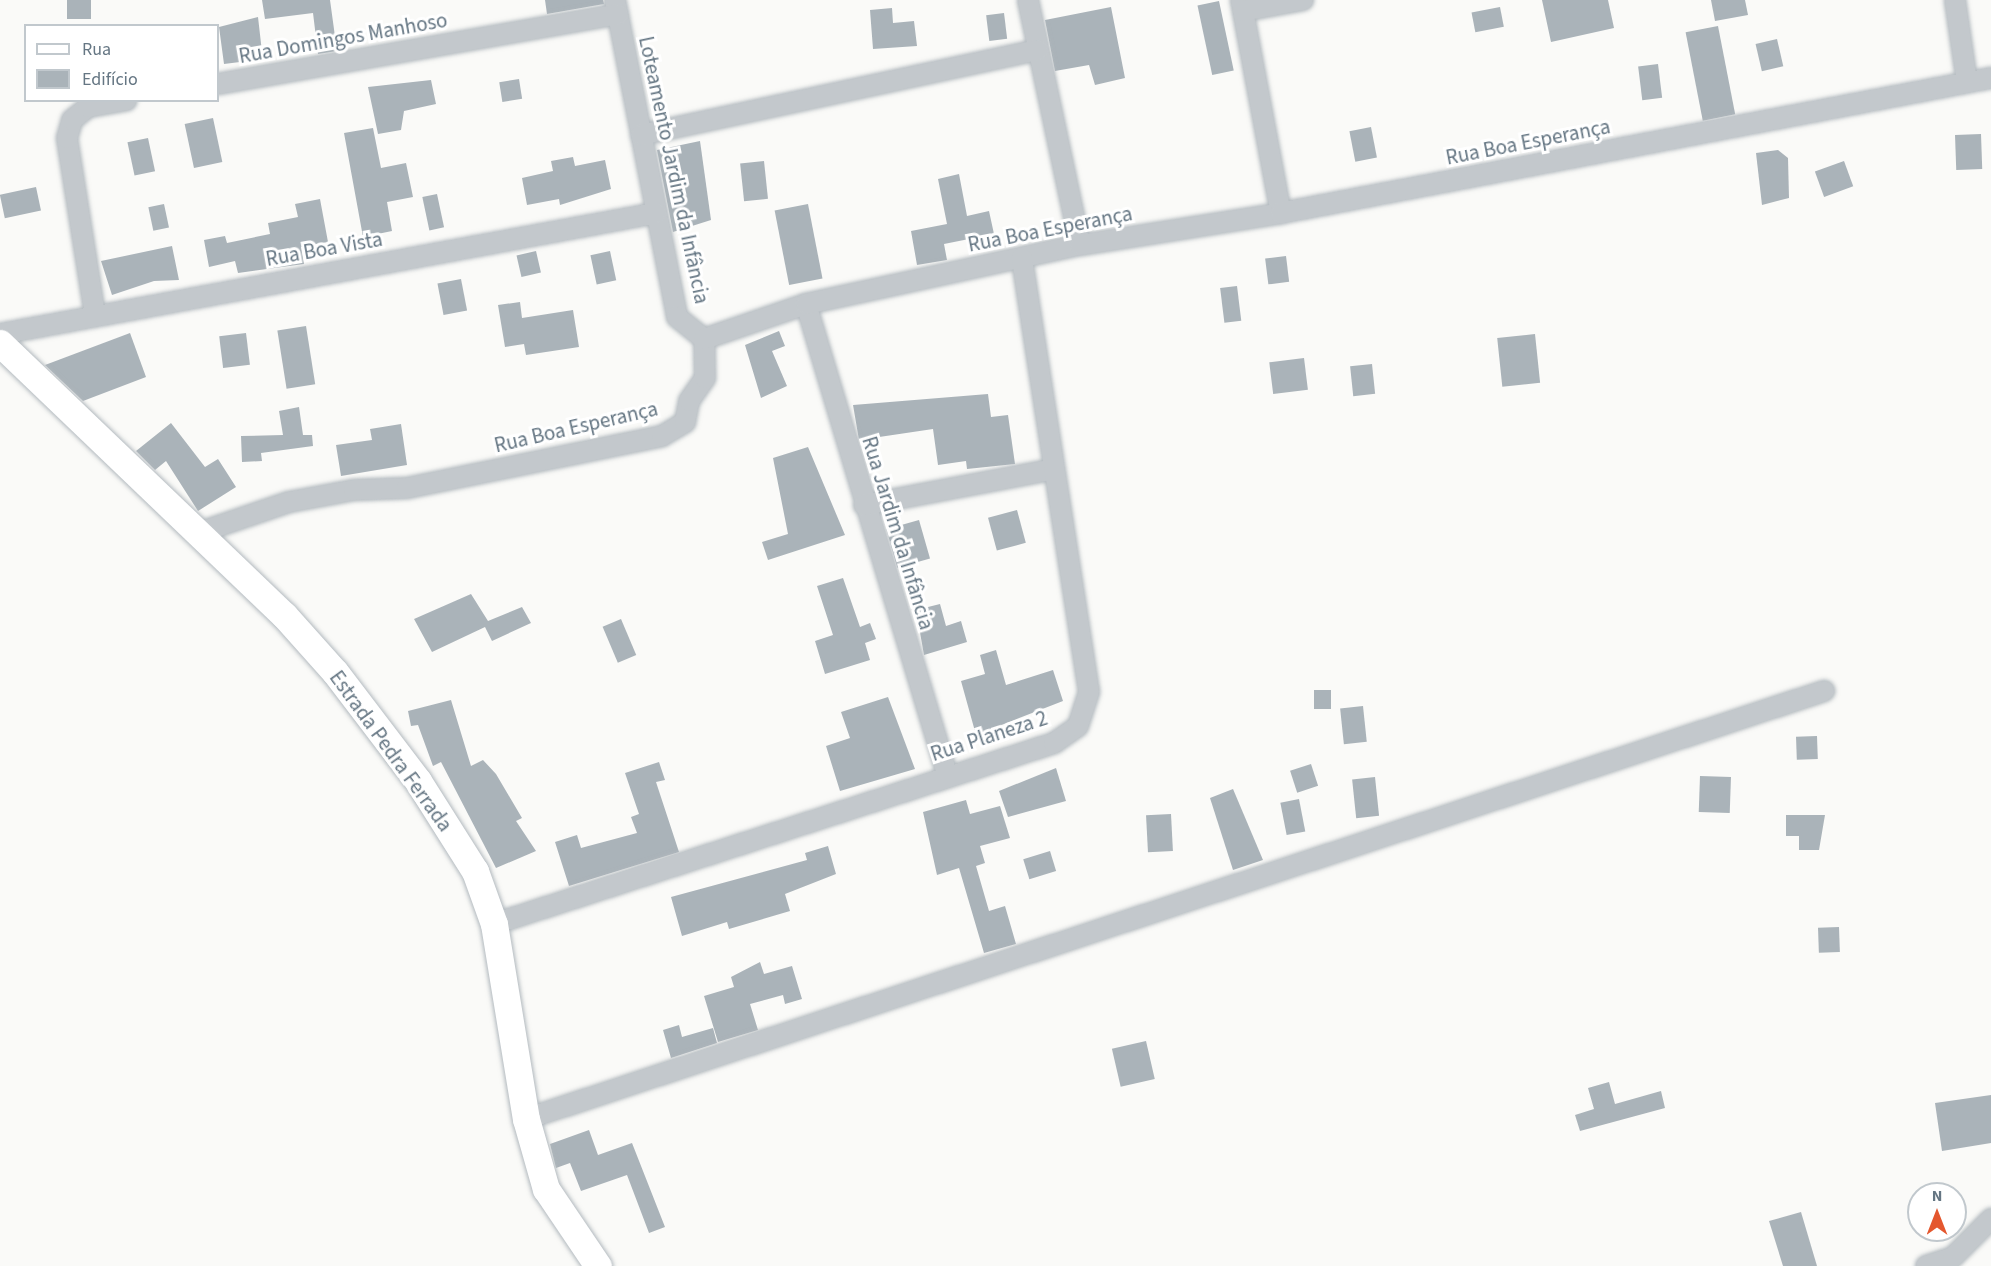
<!DOCTYPE html>
<html>
<head>
<meta charset="utf-8">
<style>
  body { margin:0 }
  #map { position:relative; width:1991px; height:1266px; overflow:hidden; background:#fafaf8; font-family:"Source Sans 3",sans-serif }
  div>[style] { position:absolute }
  .building>* { inset:0; background:#aab3b9; transform-origin:0 0 }
  .roads { filter:drop-shadow(0 0 2px #b3babf) drop-shadow(0 0 2px #b3babf) }
  .street>* { height:20px; margin:-10px; padding:0 10px; transform-origin:10px; border-radius:10px; background:#c3c8cc }
  .secondary>* { height:27px; margin:-13.5px; padding:0 13.5px; transform-origin:13.5px; border-radius:13.5px; background:#fff }
  span { translate:-50% -50%; white-space:nowrap; text-align:center; line-height:1.15; -webkit-text-stroke:6px #fff; paint-order:stroke }
  .street-label { font-size:21px; color:#657683 }
  .legend { position:absolute; left:24px; top:24px; width:195px; height:78px; box-sizing:border-box; background:#fff; border:2px solid #c1c8cd; margin:0; padding:8px 10px; list-style:none; font-size:18px; color:#657683 }
  .legend li { display:flex; align-items:center; gap:12px; height:30px }
  .legend b { width:30px; border:2px solid #c1c8cd }
  .north { position:absolute; left:1907px; top:1182px; width:60px; height:60px; box-sizing:border-box; background:#fff; border:2px solid #c1c8cd; border-radius:50%; rotate:0deg; font-size:16px; font-weight:700; line-height:24px; text-align:center; color:#657683 }
  .north::after { content:''; display:block; margin:auto; width:21px; height:27px; background:#e4572e; clip-path:polygon(50% 0,100% 100%,50% 72%,0 100%) }
</style>
</head>
<body>
<div id="map">
  <div class="building">
    <div style="left:67px;top:0;width:24px;height:19px"></div>
    <div style="clip-path:polygon(262px 0,330px 0,337px 51px,318px 54px,313px 13px,265px 19px)"></div>
    <div style="clip-path:polygon(545px 0,603px 0,604px 4px,547px 14px)"></div>
    <div style="clip-path:polygon(1542px 0,1608px 0,1614px 28px,1551px 42px)"></div>
    <div style="clip-path:polygon(1711px 0,1745px 0,1748px 15px,1715px 21px)"></div>
    <div style="left:1219px;top:1px;width:71px;height:22px;rotate:78deg"></div>
    <div style="clip-path:polygon(1111px 7px,1125px 78px,1095px 85px,1089px 65px,1055px 71px,1045px 20px)"></div>
    <div style="left:1500px;top:7px;width:20px;height:29px;rotate:79deg"></div>
    <div style="clip-path:polygon(892px 8px,893px 23px,914px 21px,917px 46px,873px 49px,870px 10px)"></div>
    <div style="left:1004px;top:13px;width:26px;height:18px;rotate:83deg"></div>
    <div style="clip-path:polygon(258px 17px,262px 52px,239px 55px,240px 62px,224px 64px,219px 27px)"></div>
    <div style="left:1718px;top:26px;width:90px;height:33px;rotate:79deg"></div>
    <div style="left:1777px;top:39px;width:28px;height:22px;rotate:77deg"></div>
    <div style="left:1658px;top:64px;width:34px;height:20px;rotate:83deg"></div>
    <div style="left:519px;top:79px;width:20px;height:20px;rotate:81deg"></div>
    <div style="clip-path:polygon(431px 80px,436px 104px,404px 111px,401px 130px,378px 134px,368px 87px)"></div>
    <div style="left:213px;top:118px;width:45px;height:29px;rotate:78deg"></div>
    <div style="left:1371px;top:127px;width:31px;height:22px;rotate:79deg"></div>
    <div style="clip-path:polygon(373px 128px,381px 168px,406px 163px,413px 197px,387px 202px,392px 231px,363px 237px,344px 133px)"></div>
    <div style="left:1981px;top:134px;width:35px;height:26px;rotate:88deg"></div>
    <div style="left:148px;top:138px;width:34px;height:21px;rotate:78deg"></div>
    <div style="clip-path:polygon(700px 141px,711px 220px,673px 232px,657px 150px)"></div>
    <div style="clip-path:polygon(1778px 150px,1788px 158px,1789px 198px,1762px 205px,1756px 153px)"></div>
    <div style="clip-path:polygon(573px 157px,575px 166px,605px 160px,611px 189px,560px 205px,559px 199px,527px 205px,522px 178px,553px 171px,551px 161px)"></div>
    <div style="left:764px;top:161px;width:38px;height:24px;rotate:84deg"></div>
    <div style="left:1844px;top:161px;width:27px;height:31px;rotate:70deg"></div>
    <div style="clip-path:polygon(959px 174px,967px 216px,989px 211px,994px 234px,944px 244px,947px 260px,917px 265px,911px 231px,947px 224px,938px 179px)"></div>
    <div style="left:36px;top:187px;width:24px;height:37px;rotate:78deg"></div>
    <div style="left:437px;top:194px;width:34px;height:15px;rotate:78deg"></div>
    <div style="clip-path:polygon(320px 199px,328px 242px,301px 247px,304px 264px,238px 273px,235px 261px,209px 267px,204px 240px,225px 236px,227px 243px,270px 234px,268px 223px,298px 217px,295px 204px)"></div>
    <div style="left:164px;top:204px;width:24px;height:16px;rotate:78deg"></div>
    <div style="left:808px;top:204px;width:76px;height:34px;rotate:79deg"></div>
    <div style="clip-path:polygon(172px 246px,179px 280px,154px 281px,112px 295px,101px 261px)"></div>
    <div style="left:536px;top:251px;width:22px;height:20px;rotate:77deg"></div>
    <div style="left:610px;top:251px;width:30px;height:20px;rotate:78deg"></div>
    <div style="left:1286px;top:256px;width:26px;height:21px;rotate:83deg"></div>
    <div style="left:461px;top:279px;width:32px;height:24px;rotate:79deg"></div>
    <div style="left:1237px;top:286px;width:35px;height:17px;rotate:83deg"></div>
    <div style="clip-path:polygon(520px 302px,522px 318px,573px 310px,579px 347px,526px 355px,524px 344px,505px 347px,498px 305px)"></div>
    <div style="left:306px;top:326px;width:59px;height:29px;rotate:81deg"></div>
    <div style="clip-path:polygon(779px 331px,785px 346px,772px 351px,787px 386px,761px 398px,745px 345px)"></div>
    <div style="clip-path:polygon(130px 333px,146px 377px,83px 401px,45px 365px)"></div>
    <div style="left:246px;top:333px;width:32px;height:27px;rotate:83deg"></div>
    <div style="left:1535px;top:334px;width:49px;height:38px;rotate:84deg"></div>
    <div style="left:1304px;top:358px;width:32px;height:35px;rotate:83deg"></div>
    <div style="left:1372px;top:364px;width:30px;height:22px;rotate:84deg"></div>
    <div style="clip-path:polygon(988px 394px,991px 417px,1008px 415px,1015px 464px,967px 469px,966px 461px,938px 465px,933px 429px,859px 440px,853px 405px)"></div>
    <div style="clip-path:polygon(299px 407px,303px 435px,312px 435px,313px 446px,261px 453px,262px 461px,242px 462px,241px 436px,283px 435px,279px 411px)"></div>
    <div style="clip-path:polygon(171px 423px,205px 467px,218px 459px,236px 487px,198px 511px,166px 461px,155px 470px,136px 451px)"></div>
    <div style="clip-path:polygon(401px 424px,407px 465px,341px 476px,336px 445px,372px 440px,370px 429px)"></div>
    <div style="clip-path:polygon(808px 447px,845px 535px,768px 560px,762px 542px,788px 534px,773px 458px)"></div>
    <div style="left:1017px;top:510px;width:34px;height:30px;rotate:75deg"></div>
    <div style="left:919px;top:520px;width:40px;height:34px;rotate:74deg"></div>
    <div style="clip-path:polygon(843px 578px,860px 627px,870px 623px,876px 639px,865px 643px,870px 660px,825px 674px,815px 641px,833px 635px,817px 586px)"></div>
    <div style="clip-path:polygon(471px 594px,488px 621px,522px 607px,531px 623px,492px 641px,485px 627px,432px 652px,414px 619px)"></div>
    <div style="clip-path:polygon(940px 604px,946px 626px,961px 621px,967px 642px,924px 655px,916px 610px)"></div>
    <div style="left:621px;top:619px;width:39px;height:20px;rotate:67deg"></div>
    <div style="clip-path:polygon(996px 650px,1006px 685px,1053px 670px,1063px 701px,976px 735px,961px 681px,985px 674px,980px 655px)"></div>
    <div style="left:1314px;top:690px;width:17px;height:19px"></div>
    <div style="clip-path:polygon(888px 697px,915px 769px,840px 791px,826px 746px,850px 738px,841px 712px)"></div>
    <div style="clip-path:polygon(451px 700px,471px 766px,483px 760px,496px 774px,522px 818px,516px 821px,536px 851px,496px 868px,441px 762px,433px 766px,418px 725px,411px 726px,408px 711px)"></div>
    <div style="left:1363px;top:706px;width:36px;height:23px;rotate:84deg"></div>
    <div style="left:1817px;top:736px;width:23px;height:21px;rotate:88deg"></div>
    <div style="clip-path:polygon(659px 762px,665px 780px,656px 782px,679px 852px,569px 886px,555px 842px,577px 835px,581px 848px,637px 833px,631px 817px,639px 814px,625px 773px)"></div>
    <div style="left:1311px;top:764px;width:23px;height:22px;rotate:72deg"></div>
    <div style="clip-path:polygon(1056px 768px,1066px 801px,1008px 817px,999px 791px)"></div>
    <div style="left:1700px;top:776px;width:31px;height:36px;rotate:2deg"></div>
    <div style="left:1375px;top:777px;width:39px;height:23px;rotate:84deg"></div>
    <div style="clip-path:polygon(1233px 789px,1263px 860px,1233px 870px,1210px 798px)"></div>
    <div style="left:1299px;top:799px;width:33px;height:19px;rotate:79deg"></div>
    <div style="clip-path:polygon(966px 800px,970px 814px,1000px 806px,1010px 838px,980px 846px,985px 863px,976px 866px,989px 911px,1005px 906px,1016px 944px,984px 953px,959px 868px,937px 875px,923px 812px)"></div>
    <div style="left:1171px;top:814px;width:37px;height:25px;rotate:87deg"></div>
    <div style="clip-path:polygon(1786px 815px,1825px 815px,1819px 850px,1799px 850px,1799px 836px,1786px 836px)"></div>
    <div style="clip-path:polygon(828px 846px,836px 874px,785px 894px,790px 911px,729px 929px,727px 922px,682px 936px,671px 897px,807px 860px,805px 853px)"></div>
    <div style="left:1050px;top:851px;width:21px;height:28px;rotate:73deg"></div>
    <div style="left:1839px;top:927px;width:25px;height:21px;rotate:88deg"></div>
    <div style="clip-path:polygon(760px 962px,764px 974px,792px 966px,802px 999px,785px 1004px,783px 995px,750px 1004px,758px 1030px,718px 1042px,704px 996px,734px 987px,731px 977px)"></div>
    <div style="clip-path:polygon(679px 1025px,682px 1037px,713px 1028px,717px 1043px,671px 1058px,663px 1030px)"></div>
    <div style="left:1146px;top:1041px;width:39px;height:35px;rotate:77deg"></div>
    <div style="clip-path:polygon(1609px 1082px,1615px 1104px,1661px 1091px,1665px 1108px,1580px 1131px,1575px 1115px,1594px 1109px,1588px 1088px)"></div>
    <div style="clip-path:polygon(1991px 1095px,1991px 1143px,1942px 1151px,1935px 1103px)"></div>
    <div style="clip-path:polygon(589px 1130px,598px 1155px,632px 1143px,665px 1227px,649px 1233px,627px 1175px,581px 1191px,570px 1163px,556px 1168px,550px 1144px)"></div>
    <div style="clip-path:polygon(1801px 1212px,1817px 1266px,1783px 1266px,1769px 1221px)"></div>
  </div>
  <div class="roads">
    <div class="street">
      <div style="left:615px;top:0;width:323px;rotate:78.9deg"></div>
      <div style="left:677px;top:317px;width:35px;rotate:39deg"></div>
      <div style="left:1028px;top:0;width:250px;rotate:78deg"></div>
      <div style="left:1241px;top:0;width:217px;rotate:79.4deg"></div>
      <div style="left:1955px;top:0;width:83px;rotate:81.7deg"></div>
      <div style="left:1243px;top:11px;width:61px;rotate:-10.4deg"></div>
      <div style="left:218px;top:84px;width:406px;rotate:-9.9deg"></div>
      <div style="left:641px;top:135px;width:406px;rotate:-12.1deg"></div>
      <div style="left:806px;top:304px;width:492px;rotate:73.3deg"></div>
      <div style="left:95px;top:315px;width:179px;rotate:-99deg"></div>
      <div style="left:67px;top:138px;width:19px;rotate:-74deg"></div>
      <div style="left:72px;top:120px;width:21px;rotate:-39deg"></div>
      <div style="left:88px;top:107px;width:39px;rotate:-10deg"></div>
      <div style="left:0;top:334px;width:667px;rotate:-10.45deg"></div>
      <div style="left:864px;top:505px;width:193px;rotate:-10.7deg"></div>
      <div style="left:198px;top:533px;width:96px;rotate:-18.8deg"></div>
      <div style="left:289px;top:502px;width:66px;rotate:-10.5deg"></div>
      <div style="left:354px;top:490px;width:53px;rotate:-2.2deg"></div>
      <div style="left:407px;top:488px;width:260px;rotate:-11.5deg"></div>
      <div style="left:662px;top:436px;width:27px;rotate:-31deg"></div>
      <div style="left:685px;top:422px;width:21px;rotate:-79deg"></div>
      <div style="left:689px;top:401px;width:28px;rotate:-55deg"></div>
      <div style="left:705px;top:378px;width:39px;rotate:-91deg"></div>
      <div style="left:704px;top:339px;width:108px;rotate:-18.9deg"></div>
      <div style="left:806px;top:304px;width:280px;rotate:-12.2deg"></div>
      <div style="left:1080px;top:245px;width:204px;rotate:-9deg"></div>
      <div style="left:1281px;top:213px;width:723px;rotate:-10.77deg"></div>
      <div style="left:494px;top:924px;width:589px;rotate:-17.91deg"></div>
      <div style="left:1054px;top:743px;width:29px;rotate:-35deg"></div>
      <div style="left:1078px;top:726px;width:36px;rotate:-72deg"></div>
      <div style="left:1089px;top:692px;width:439px;rotate:-98.8deg"></div>
      <div style="left:526px;top:1119px;width:1367px;rotate:-18.25deg"></div>
      <div style="left:1926px;top:1266px;width:28px;rotate:-18deg"></div>
      <div style="left:1953px;top:1257px;width:54px;rotate:-45deg"></div>
    </div>
    <div class="secondary">
      <div style="left:0;top:343px;width:393px;rotate:43.8deg"></div>
      <div style="left:284px;top:615px;width:76px;rotate:48.2deg"></div>
      <div style="left:335px;top:672px;width:137px;rotate:52.7deg"></div>
      <div style="left:418px;top:781px;width:107px;rotate:57.7deg"></div>
      <div style="left:475px;top:871px;width:56px;rotate:70.3deg"></div>
      <div style="left:494px;top:924px;width:198px;rotate:80.7deg"></div>
      <div style="left:526px;top:1119px;width:73px;rotate:74.1deg"></div>
      <div style="left:546px;top:1189px;width:93px;rotate:56deg"></div>
    </div>
  </div>
  <div class="street-label">
    <span style="left:343px;top:38px;rotate:-10deg">Rua Domingos Manhoso</span>
    <span style="left:1528px;top:142px;rotate:-11deg">Rua Boa Esperança</span>
    <span style="left:674px;top:170px;rotate:78deg">Loteamento Jardim da Infância</span>
    <span style="left:1050px;top:229px;rotate:-11deg">Rua Boa Esperança</span>
    <span style="left:324px;top:249px;rotate:-10deg">Rua Boa Vista</span>
    <span style="left:576px;top:427px;rotate:-13deg">Rua Boa Esperança</span>
    <span style="left:898px;top:533px;rotate:73deg">Rua Jardim da Infância</span>
    <span style="left:989px;top:736px;rotate:-18deg">Rua Planeza 2</span>
    <span style="left:391px;top:751px;rotate:54deg">Estrada Pedra Ferrada</span>
  </div>
  <ul class="legend">
  <li><b style="height:8px;background:#fff"></b>Rua</li>
  <li><b style="height:16px;background:#aab3b9"></b>Edifício</li>
  </ul>
  <div class="north">N</div>
</div>
</body>
</html>
